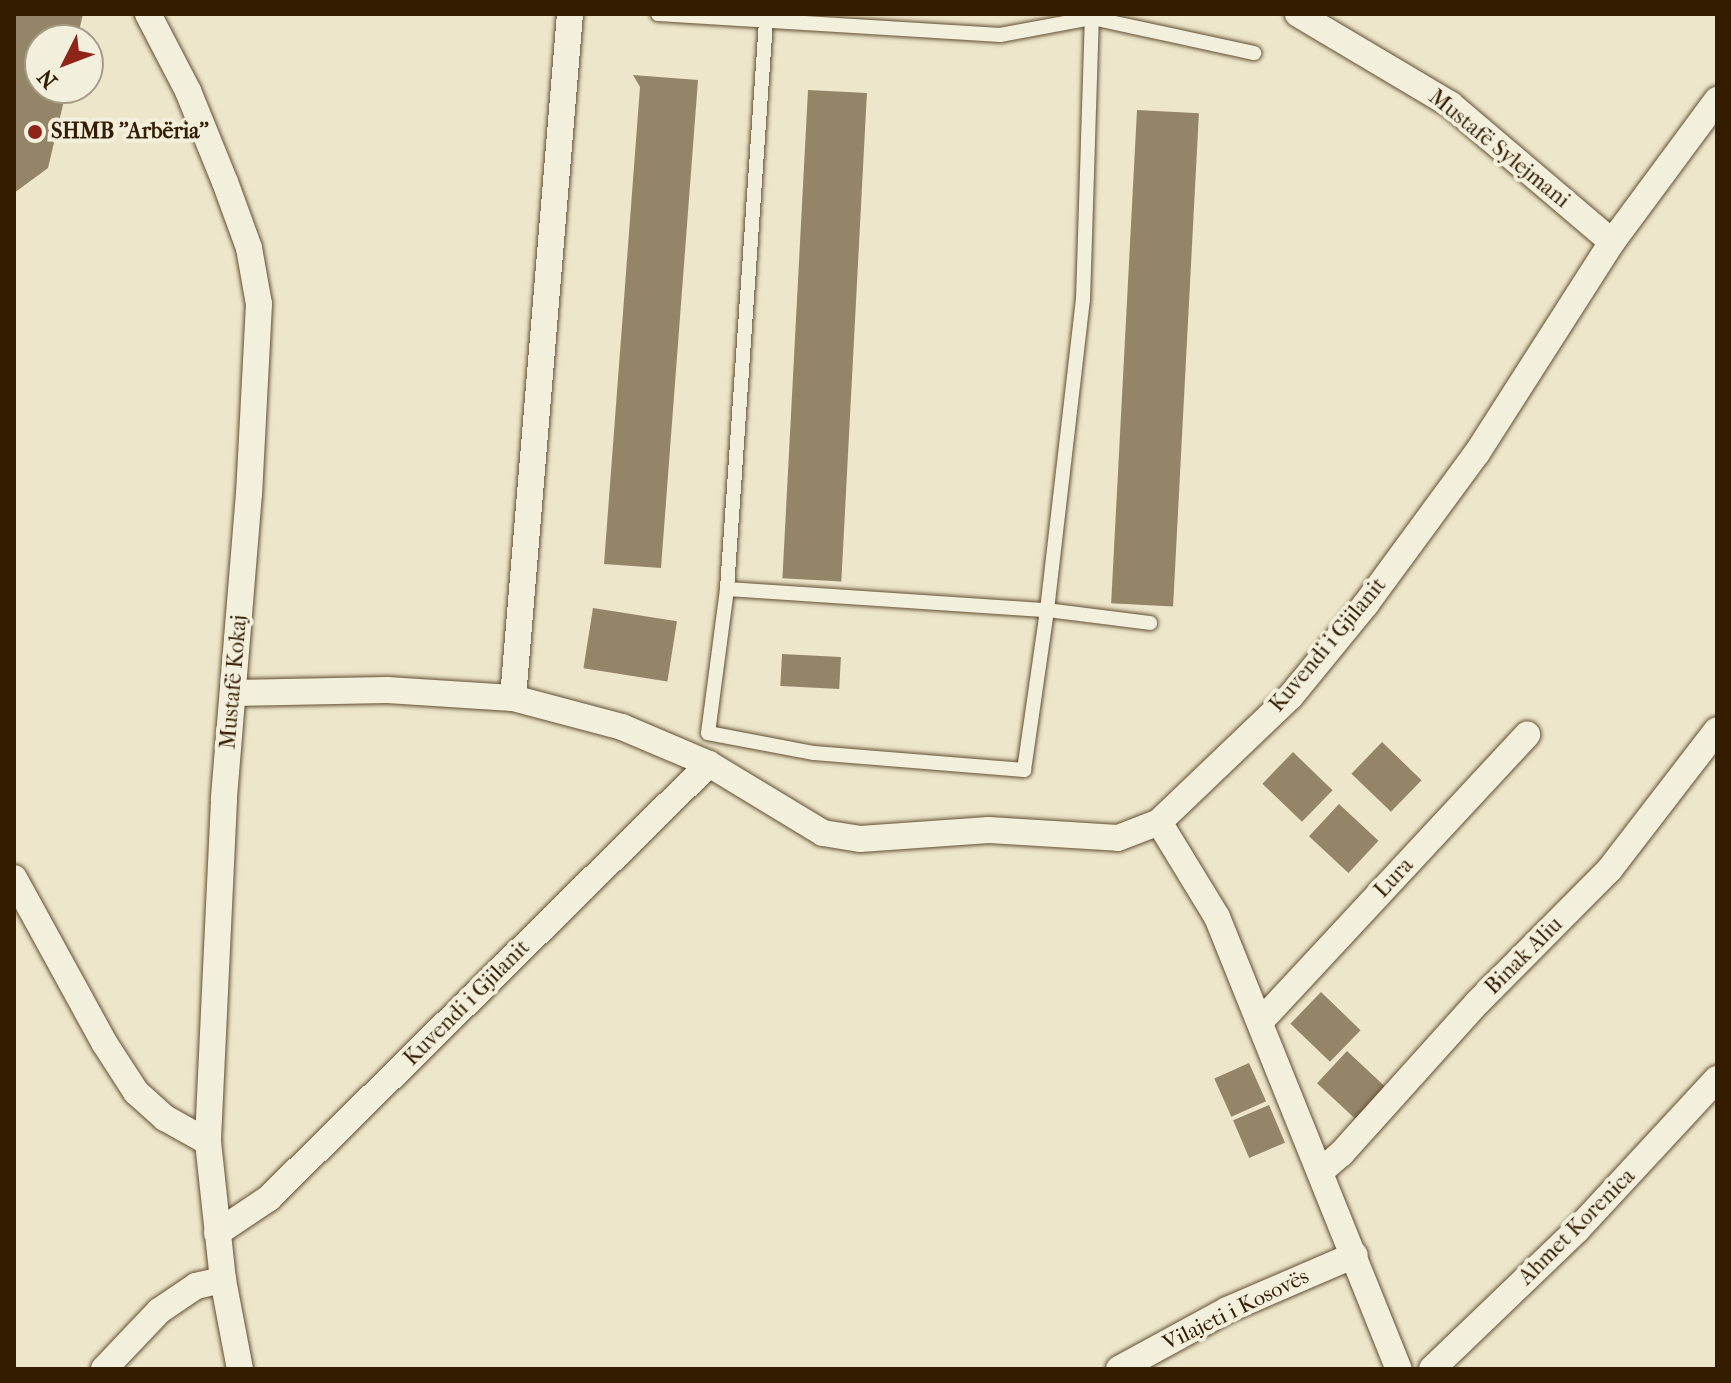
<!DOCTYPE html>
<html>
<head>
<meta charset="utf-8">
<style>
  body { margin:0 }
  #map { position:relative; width:1731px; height:1383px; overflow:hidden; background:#ede6ca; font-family:"IM FELL French Canon",serif }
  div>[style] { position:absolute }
  .building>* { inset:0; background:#948569; transform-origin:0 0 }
  .roads { filter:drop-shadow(0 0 2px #624e32) drop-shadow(0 0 2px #624e32) }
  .lane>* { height:14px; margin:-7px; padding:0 7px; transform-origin:7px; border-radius:7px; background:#f3efdd }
  .street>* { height:26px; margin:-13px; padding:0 13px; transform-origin:13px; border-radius:13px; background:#f3efdd }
  .dots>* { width:22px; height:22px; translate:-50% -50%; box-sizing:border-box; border:4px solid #f3efdd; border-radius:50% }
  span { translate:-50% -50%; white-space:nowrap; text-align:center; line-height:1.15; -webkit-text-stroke:8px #f3efdd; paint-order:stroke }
  .poi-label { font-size:22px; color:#341c00; font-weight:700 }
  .left { translate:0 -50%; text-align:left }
  .street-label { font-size:22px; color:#341c00 }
  .frame { position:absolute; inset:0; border:16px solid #341c00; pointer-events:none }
  .north { position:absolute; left:24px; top:24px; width:80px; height:80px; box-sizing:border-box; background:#f3efdd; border:2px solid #a79b85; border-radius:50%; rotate:228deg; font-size:22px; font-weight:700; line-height:32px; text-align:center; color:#341c00 }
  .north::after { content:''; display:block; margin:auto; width:28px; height:36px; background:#8f2418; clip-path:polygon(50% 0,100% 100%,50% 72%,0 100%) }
</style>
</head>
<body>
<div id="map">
  <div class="building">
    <div style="clip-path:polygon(14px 14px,83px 14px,77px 40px,40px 40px,40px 88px,67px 88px,48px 168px,14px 193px)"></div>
    <div style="clip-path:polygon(633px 75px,698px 80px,661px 568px,604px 564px,640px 87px)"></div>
    <div style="left:808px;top:90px;width:59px;height:489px;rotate:3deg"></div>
    <div style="left:1137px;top:110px;width:62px;height:494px;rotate:3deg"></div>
    <div style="left:593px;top:608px;width:85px;height:61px;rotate:9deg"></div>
    <div style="left:782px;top:654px;width:59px;height:32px;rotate:3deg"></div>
    <div style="left:1382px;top:742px;width:55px;height:44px;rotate:44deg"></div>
    <div style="left:1293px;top:752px;width:55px;height:44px;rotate:44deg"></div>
    <div style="left:1339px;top:804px;width:54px;height:44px;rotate:43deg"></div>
    <div style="left:1321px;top:992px;width:55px;height:44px;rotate:44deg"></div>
    <div style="left:1347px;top:1051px;width:56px;height:44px;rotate:43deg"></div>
    <div style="left:1249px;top:1063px;width:42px;height:38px;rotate:66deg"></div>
    <div style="left:1269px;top:1105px;width:41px;height:39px;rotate:67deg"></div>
  </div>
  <div class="roads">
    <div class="lane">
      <div style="left:658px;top:14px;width:343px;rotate:3.5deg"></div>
      <div style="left:1000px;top:35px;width:94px;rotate:-10.5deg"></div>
      <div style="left:1092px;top:18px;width:166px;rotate:12.2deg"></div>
      <div style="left:766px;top:21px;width:569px;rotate:93.93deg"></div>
      <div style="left:727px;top:589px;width:321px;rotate:3.8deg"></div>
      <div style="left:1047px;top:610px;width:312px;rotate:-83.4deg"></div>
      <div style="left:1083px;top:300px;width:282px;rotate:-88.2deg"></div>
      <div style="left:727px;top:589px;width:145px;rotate:97.5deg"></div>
      <div style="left:708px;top:733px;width:108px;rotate:10.7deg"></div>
      <div style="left:814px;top:753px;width:211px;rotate:4.6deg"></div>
      <div style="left:1024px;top:770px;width:162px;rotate:-81.8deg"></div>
      <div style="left:1047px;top:610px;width:104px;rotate:7.2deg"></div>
    </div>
    <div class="street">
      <div style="left:148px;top:14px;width:87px;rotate:62.5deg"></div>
      <div style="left:188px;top:91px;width:98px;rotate:67.9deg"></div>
      <div style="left:225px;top:182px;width:70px;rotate:70deg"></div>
      <div style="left:249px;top:248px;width:57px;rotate:79.9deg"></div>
      <div style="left:259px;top:304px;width:189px;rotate:93deg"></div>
      <div style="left:249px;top:493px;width:308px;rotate:94.7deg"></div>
      <div style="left:224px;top:800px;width:342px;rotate:92.7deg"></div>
      <div style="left:208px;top:1142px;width:139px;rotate:83.8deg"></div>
      <div style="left:223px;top:1280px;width:91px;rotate:79.2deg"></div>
      <div style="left:1298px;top:14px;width:178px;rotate:30.7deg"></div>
      <div style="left:1451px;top:105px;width:211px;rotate:40.4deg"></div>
      <div style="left:233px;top:693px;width:154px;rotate:-1.1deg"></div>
      <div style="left:387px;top:690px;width:126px;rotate:3.6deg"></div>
      <div style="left:513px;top:698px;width:113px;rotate:14.9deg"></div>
      <div style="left:622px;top:727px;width:95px;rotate:23deg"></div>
      <div style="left:709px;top:764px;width:133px;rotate:31.2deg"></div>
      <div style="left:823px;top:833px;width:37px;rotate:9deg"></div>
      <div style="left:860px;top:839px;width:129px;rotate:-4deg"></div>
      <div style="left:989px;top:830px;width:129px;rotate:3.5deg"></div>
      <div style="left:1118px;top:838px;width:44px;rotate:-21.3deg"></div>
      <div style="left:1159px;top:822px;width:182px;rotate:-43.7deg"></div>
      <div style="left:1291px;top:696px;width:119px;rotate:-50.8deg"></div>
      <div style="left:1366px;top:604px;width:187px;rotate:-53.7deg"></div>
      <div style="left:1477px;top:453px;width:250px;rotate:-57.4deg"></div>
      <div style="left:1612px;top:242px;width:177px;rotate:-53.5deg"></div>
      <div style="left:513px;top:698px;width:686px;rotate:-85.24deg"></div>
      <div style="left:1159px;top:822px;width:111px;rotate:58.6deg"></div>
      <div style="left:1217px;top:917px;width:487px;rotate:68.1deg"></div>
      <div style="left:14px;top:878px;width:189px;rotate:61.3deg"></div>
      <div style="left:105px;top:1044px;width:57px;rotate:57.1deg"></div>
      <div style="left:136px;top:1092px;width:39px;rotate:42deg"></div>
      <div style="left:165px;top:1118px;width:49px;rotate:29.2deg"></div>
      <div style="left:1261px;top:1021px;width:391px;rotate:-47.1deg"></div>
      <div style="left:1320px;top:1172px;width:28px;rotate:-41deg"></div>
      <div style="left:1341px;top:1154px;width:203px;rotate:-48deg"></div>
      <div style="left:1477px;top:1003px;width:189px;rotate:-45.2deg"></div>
      <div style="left:1610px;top:869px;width:175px;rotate:-52.4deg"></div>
      <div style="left:217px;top:1233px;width:63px;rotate:-33.9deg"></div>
      <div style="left:269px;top:1198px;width:618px;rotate:-44.61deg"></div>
      <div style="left:104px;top:1369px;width:80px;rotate:-46.5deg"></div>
      <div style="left:159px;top:1311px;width:45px;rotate:-34deg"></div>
      <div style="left:196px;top:1286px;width:28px;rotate:-13deg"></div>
      <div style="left:1119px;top:1369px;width:123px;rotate:-28.6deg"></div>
      <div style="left:1227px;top:1310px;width:139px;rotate:-23.3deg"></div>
      <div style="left:1432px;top:1369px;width:201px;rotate:-43.8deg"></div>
      <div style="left:1577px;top:1230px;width:206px;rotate:-47.2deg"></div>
    </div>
  </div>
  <div class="dots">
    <div style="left:35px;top:132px;background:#8f2418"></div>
  </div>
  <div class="poi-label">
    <span class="left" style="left:51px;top:132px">SHMB ''Arbëria''</span>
  </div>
  <div class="street-label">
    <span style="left:1499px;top:149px;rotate:39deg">Mustafë Sylejmani</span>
    <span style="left:1328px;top:645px;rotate:-50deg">Kuvendi i Gjilanit</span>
    <span style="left:234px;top:682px;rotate:-85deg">Mustafë Kokaj</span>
    <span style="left:1394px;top:878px;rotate:-47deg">Lura</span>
    <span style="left:1524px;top:956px;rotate:-45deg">Binak Aliu</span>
    <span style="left:467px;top:1003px;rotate:-45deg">Kuvendi i Gjilanit</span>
    <span style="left:1577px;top:1227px;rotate:-45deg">Ahmet Korenica</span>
    <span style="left:1236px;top:1310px;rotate:-26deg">Vilajeti i Kosovës</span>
  </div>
  <div class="frame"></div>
  <div class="north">N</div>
</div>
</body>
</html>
